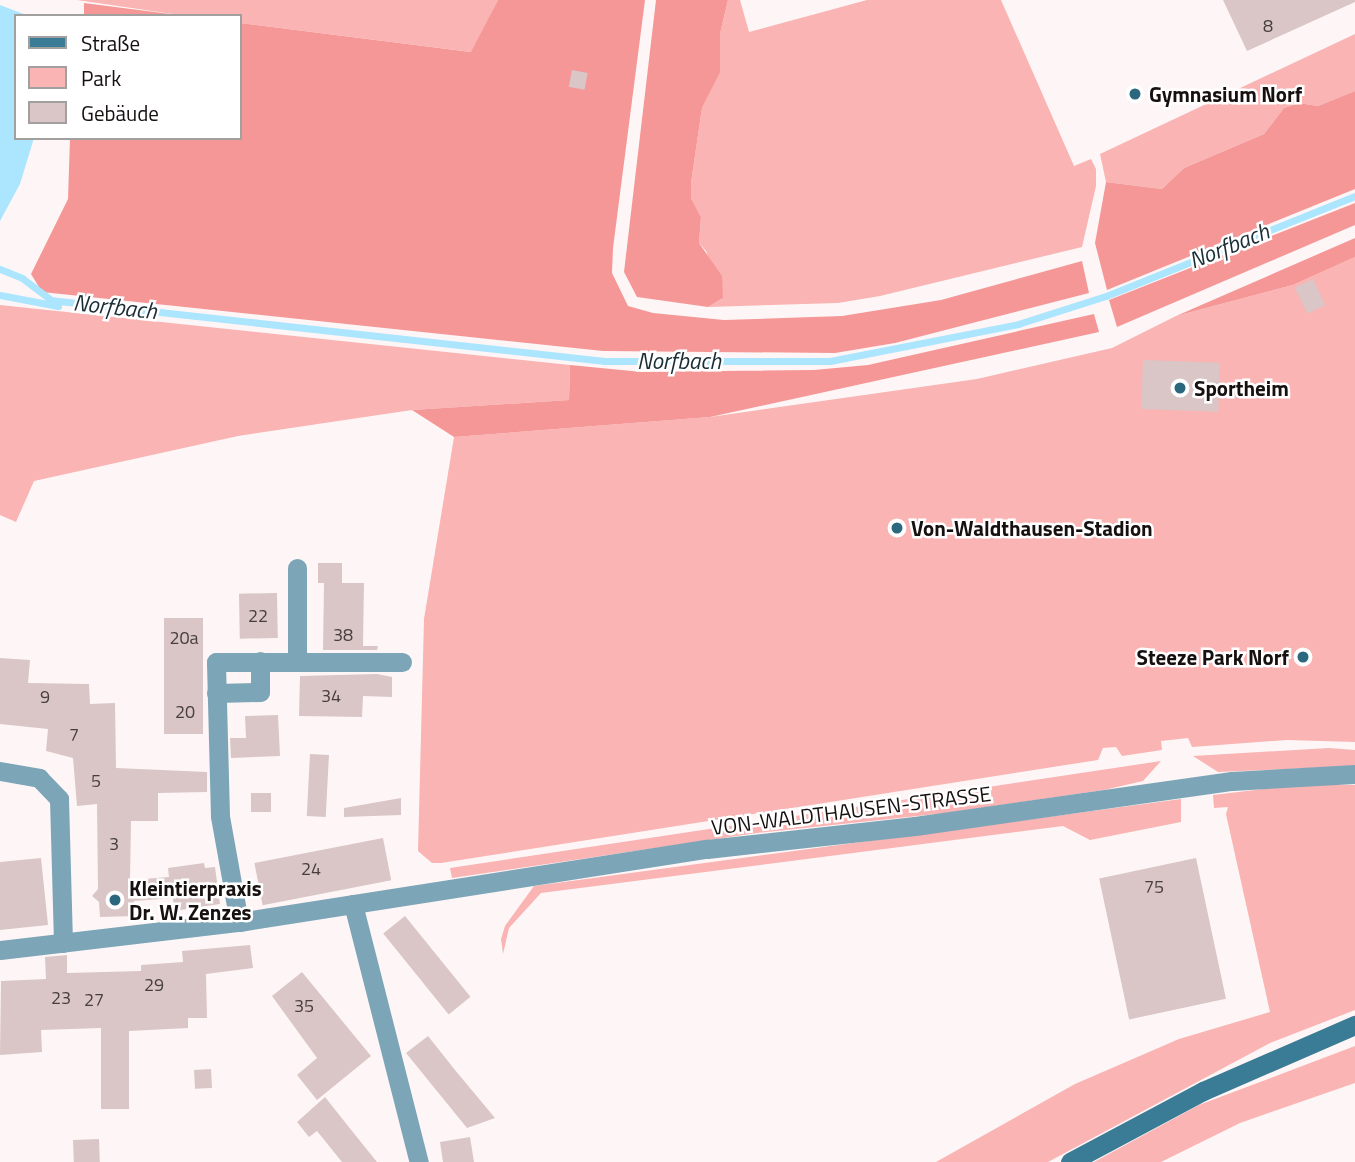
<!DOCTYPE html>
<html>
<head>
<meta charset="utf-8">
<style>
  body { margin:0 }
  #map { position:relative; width:1355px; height:1162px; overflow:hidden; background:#fef6f6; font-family:"Titillium Web",sans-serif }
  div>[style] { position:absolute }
  .green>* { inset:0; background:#f9b4b3 }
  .forest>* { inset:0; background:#f59797 }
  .water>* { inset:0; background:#abe5fe }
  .stream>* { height:7px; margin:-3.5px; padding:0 3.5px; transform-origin:3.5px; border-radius:3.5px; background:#abe5fe }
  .building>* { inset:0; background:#dac6c6; transform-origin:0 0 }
  .minor>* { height:19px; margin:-9.5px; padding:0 9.5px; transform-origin:9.5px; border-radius:9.5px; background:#7ca5b7 }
  .secondary>* { height:19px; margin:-9.5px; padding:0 9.5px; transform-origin:9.5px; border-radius:9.5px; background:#3a7c96 }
  .dots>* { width:19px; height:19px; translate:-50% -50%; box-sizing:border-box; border:4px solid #fff; border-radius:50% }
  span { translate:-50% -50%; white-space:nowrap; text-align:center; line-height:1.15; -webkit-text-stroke:5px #fff; paint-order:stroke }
  .number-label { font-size:18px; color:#473e3e }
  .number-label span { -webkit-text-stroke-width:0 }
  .poi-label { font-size:21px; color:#161010; font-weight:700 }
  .left { translate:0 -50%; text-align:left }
  .right { translate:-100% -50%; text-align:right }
  .street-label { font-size:21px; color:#161010 }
  .water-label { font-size:23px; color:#1a2d35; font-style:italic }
  .legend { position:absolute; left:14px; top:14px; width:228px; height:126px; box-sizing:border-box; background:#fff; border:2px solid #a29f9f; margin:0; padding:9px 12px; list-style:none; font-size:21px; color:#161010 }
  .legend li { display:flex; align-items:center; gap:14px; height:35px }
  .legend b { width:35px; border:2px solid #a29f9f }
</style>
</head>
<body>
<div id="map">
  <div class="green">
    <div style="clip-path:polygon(77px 0,498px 0,472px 52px,240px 23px,240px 16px,186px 16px)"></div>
    <div style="clip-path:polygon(728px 0,740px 0,749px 32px,867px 0,1001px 0,1074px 166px,1091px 159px,1096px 169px,1096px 186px,1082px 247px,880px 296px,838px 303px,708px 307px,723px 298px,706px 251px,699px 243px,701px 217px,691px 198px,691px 183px,702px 108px,720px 73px,720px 34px)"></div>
    <div style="clip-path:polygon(1355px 34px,1355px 91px,1318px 106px,1299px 103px,1284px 108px,1264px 134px,1184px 168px,1162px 189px,1106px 182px,1100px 154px)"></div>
    <div style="clip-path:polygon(1355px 257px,1355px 742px,1287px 740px,1192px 747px,1188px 738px,1161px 741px,1162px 750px,1122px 756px,1116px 747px,1103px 748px,1098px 760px,1085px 762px,441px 863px,432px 863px,418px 851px,424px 619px,454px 437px,710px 417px,977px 379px,1112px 348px,1176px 316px,1293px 285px)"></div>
    <div style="clip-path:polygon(0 305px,570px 365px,569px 400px,412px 410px,238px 436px,34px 481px,16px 522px,0 515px)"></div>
    <div style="clip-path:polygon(1329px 748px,1355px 750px,1355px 766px,1218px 772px,1193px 756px)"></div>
    <div style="clip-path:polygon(1161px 761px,1143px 781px,1104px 790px,946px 813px,757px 833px,452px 878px,450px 868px)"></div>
    <div style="clip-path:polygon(1306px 784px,1355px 785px,1355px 1010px,1270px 1043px,1048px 1162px,936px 1162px,1075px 1084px,1179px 1039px,1270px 1012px,1226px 814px,1228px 807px,1214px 808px,1213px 795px)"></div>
    <div style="clip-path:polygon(1181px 799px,1181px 822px,1090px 840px,1063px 826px,541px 893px,509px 928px,503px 954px,501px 939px,505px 926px,534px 886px)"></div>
    <div style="clip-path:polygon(1355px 1046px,1355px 1083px,1240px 1123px,1161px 1162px,1094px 1162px,1199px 1105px)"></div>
  </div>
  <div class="forest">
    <div style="clip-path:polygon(498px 0,645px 0,613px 248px,612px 273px,628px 306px,653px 313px,724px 320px,842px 316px,941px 300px,1082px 261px,1089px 293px,895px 343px,835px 353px,603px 351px,42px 292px,31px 274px,68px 199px,70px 138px,240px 138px,240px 23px,471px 52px)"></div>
    <div style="clip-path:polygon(656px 0,728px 0,720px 34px,720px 73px,702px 108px,691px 183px,691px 198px,701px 217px,699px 243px,722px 276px,723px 298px,708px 307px,637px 297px,624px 272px)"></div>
    <div style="clip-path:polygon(84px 3px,186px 16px,84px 16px)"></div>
    <div style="clip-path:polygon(1355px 91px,1355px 189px,1107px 290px,1095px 243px,1106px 182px,1162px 189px,1184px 168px,1264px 134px,1284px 108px,1299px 103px,1318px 106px)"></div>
    <div style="clip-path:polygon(1355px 203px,1355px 225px,1117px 327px,1109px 300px)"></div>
    <div style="clip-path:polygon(1355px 238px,1355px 257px,1293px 285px,1176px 316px)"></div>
    <div style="clip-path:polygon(1094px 314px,1099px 332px,710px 417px,454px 437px,412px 410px,569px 400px,570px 365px,642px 372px,814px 370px,868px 365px)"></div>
  </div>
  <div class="water">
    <div style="clip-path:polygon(0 5px,29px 16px,16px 16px,16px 138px,34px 138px,20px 184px,0 221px)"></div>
  </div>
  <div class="stream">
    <div style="left:0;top:269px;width:24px;rotate:22deg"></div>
    <div style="left:22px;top:278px;width:39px;rotate:37deg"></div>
    <div style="left:0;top:295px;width:59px;rotate:10.7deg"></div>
    <div style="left:58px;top:306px;width:10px;rotate:-143deg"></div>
    <div style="left:50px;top:300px;width:558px;rotate:6.27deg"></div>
    <div style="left:605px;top:361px;width:225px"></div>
    <div style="left:830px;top:361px;width:192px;rotate:-11.1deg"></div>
    <div style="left:1018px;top:324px;width:92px;rotate:-17.7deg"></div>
    <div style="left:1106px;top:296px;width:268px;rotate:-21.9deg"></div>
  </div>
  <div class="building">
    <div style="clip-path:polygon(1223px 0,1355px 0,1355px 2px,1247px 51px)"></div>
    <div style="left:572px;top:70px;width:16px;height:17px;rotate:11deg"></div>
    <div style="left:1313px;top:279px;width:29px;height:20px;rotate:65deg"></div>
    <div style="left:1143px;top:360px;width:77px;height:49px;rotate:2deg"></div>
    <div style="clip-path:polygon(318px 563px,342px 563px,342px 583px,364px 583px,363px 646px,378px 646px,377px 650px,323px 650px,324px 583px,318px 583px)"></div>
    <div style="left:277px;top:593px;width:45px;height:38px;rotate:89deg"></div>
    <div style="left:203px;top:618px;width:116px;height:39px;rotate:90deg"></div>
    <div style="clip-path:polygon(0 658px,30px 660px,28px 683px,89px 684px,90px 704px,115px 703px,116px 768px,207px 772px,207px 792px,158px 793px,158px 821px,131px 821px,130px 880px,169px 877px,168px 868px,204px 863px,205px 868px,215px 867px,220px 904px,174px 911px,173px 898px,134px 901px,135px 916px,100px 917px,99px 902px,92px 896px,98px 889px,97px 804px,77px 806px,73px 758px,46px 751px,48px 729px,0 724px)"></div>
    <div style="clip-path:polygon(377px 674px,392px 677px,392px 697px,363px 696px,362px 717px,299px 716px,300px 676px)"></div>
    <div style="clip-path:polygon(278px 715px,280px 756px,231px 758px,230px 738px,246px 738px,245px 716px)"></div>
    <div style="left:310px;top:754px;width:19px;height:62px;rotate:3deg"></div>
    <div style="left:251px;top:793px;width:20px;height:19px"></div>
    <div style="clip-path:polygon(401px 798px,401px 815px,344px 817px,344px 808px)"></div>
    <div style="left:383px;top:838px;width:43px;height:131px;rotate:79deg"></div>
    <div style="clip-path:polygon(41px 858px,48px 925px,0 930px,0 862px)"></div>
    <div style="left:1196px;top:858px;width:144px;height:99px;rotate:78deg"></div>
    <div style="left:405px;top:916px;width:104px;height:28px;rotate:51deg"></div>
    <div style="clip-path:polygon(250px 945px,253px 968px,206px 974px,207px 1018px,188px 1018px,188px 1028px,129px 1031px,129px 1109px,101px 1109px,101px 1028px,41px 1030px,42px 1052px,0 1055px,1px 981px,46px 979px,45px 957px,67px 955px,67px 973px,141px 971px,141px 965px,183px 962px,182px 951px)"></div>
    <div style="clip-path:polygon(302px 972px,371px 1056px,317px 1100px,297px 1075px,317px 1058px,272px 996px)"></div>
    <div style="clip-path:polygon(428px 1036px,455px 1070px,495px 1118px,467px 1128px,406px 1053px)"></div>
    <div style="left:211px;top:1069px;width:19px;height:17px;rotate:87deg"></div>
    <div style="clip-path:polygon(325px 1097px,352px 1131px,377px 1162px,342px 1162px,317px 1131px,309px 1137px,297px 1122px)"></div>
    <div style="clip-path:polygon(470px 1137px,474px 1162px,443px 1162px,440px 1142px)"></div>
    <div style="left:99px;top:1139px;width:23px;height:26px;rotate:88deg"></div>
  </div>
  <div class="minor">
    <div style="left:297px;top:661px;width:93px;rotate:-90deg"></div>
    <div style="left:216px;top:693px;width:44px;rotate:-1.3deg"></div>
    <div style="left:260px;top:692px;width:31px;rotate:-90deg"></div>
    <div style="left:0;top:771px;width:40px;rotate:10deg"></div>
    <div style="left:39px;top:778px;width:29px;rotate:46deg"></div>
    <div style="left:59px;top:799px;width:144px;rotate:88.4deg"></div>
    <div style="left:353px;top:904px;width:266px;rotate:75.7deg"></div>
    <div style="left:239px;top:922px;width:108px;rotate:-100.2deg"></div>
    <div style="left:220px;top:816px;width:154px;rotate:-91.5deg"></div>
    <div style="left:216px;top:662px;width:186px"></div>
    <div style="left:0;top:950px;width:241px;rotate:-6.7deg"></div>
    <div style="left:239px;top:922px;width:474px;rotate:-8.9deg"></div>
    <div style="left:707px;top:849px;width:209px;rotate:-6.3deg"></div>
    <div style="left:915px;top:826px;width:320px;rotate:-8.1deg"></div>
    <div style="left:1232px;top:781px;width:123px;rotate:-3.3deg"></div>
  </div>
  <div class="secondary">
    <div style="left:1070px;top:1162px;width:151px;rotate:-28.1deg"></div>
    <div style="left:1203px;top:1091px;width:166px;rotate:-23.5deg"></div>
  </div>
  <div class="dots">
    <div style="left:1135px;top:94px;background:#2b687f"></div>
    <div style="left:1180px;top:388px;background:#2b687f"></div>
    <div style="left:897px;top:528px;background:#2b687f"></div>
    <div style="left:1303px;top:657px;background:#2b687f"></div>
    <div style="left:115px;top:900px;background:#2b687f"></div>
  </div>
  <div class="number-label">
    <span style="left:1268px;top:26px">8</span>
    <span style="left:258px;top:616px">22</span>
    <span style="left:343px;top:635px">38</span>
    <span style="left:184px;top:638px">20a</span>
    <span style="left:331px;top:696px">34</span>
    <span style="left:45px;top:697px">9</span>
    <span style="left:185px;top:712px">20</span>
    <span style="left:74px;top:735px">7</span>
    <span style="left:96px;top:781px">5</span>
    <span style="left:114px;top:844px">3</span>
    <span style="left:311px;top:869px">24</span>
    <span style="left:1154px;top:887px">75</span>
    <span style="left:154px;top:985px">29</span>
    <span style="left:61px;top:998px">23</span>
    <span style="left:94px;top:1000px">27</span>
    <span style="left:304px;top:1006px">35</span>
  </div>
  <div class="poi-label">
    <span class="left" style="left:1149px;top:94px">Gymnasium Norf</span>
    <span class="left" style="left:1194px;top:388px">Sportheim</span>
    <span class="left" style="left:911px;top:528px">Von-Waldthausen-Stadion</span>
    <span class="right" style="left:1289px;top:657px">Steeze Park Norf</span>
    <span class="left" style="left:129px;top:900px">Kleintierpraxis<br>Dr. W. Zenzes</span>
  </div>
  <div class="street-label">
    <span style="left:851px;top:810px;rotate:-7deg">VON-WALDTHAUSEN-STRASSE</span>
  </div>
  <div class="water-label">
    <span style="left:1229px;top:246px;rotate:-22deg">Norfbach</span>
    <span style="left:115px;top:307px;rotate:6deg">Norfbach</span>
    <span style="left:679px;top:361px">Norfbach</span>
  </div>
  <ul class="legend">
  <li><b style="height:9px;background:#3a7c96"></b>Straße</li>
  <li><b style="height:19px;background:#f9b4b3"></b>Park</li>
  <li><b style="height:19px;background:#dac6c6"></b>Gebäude</li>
  </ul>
</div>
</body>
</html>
